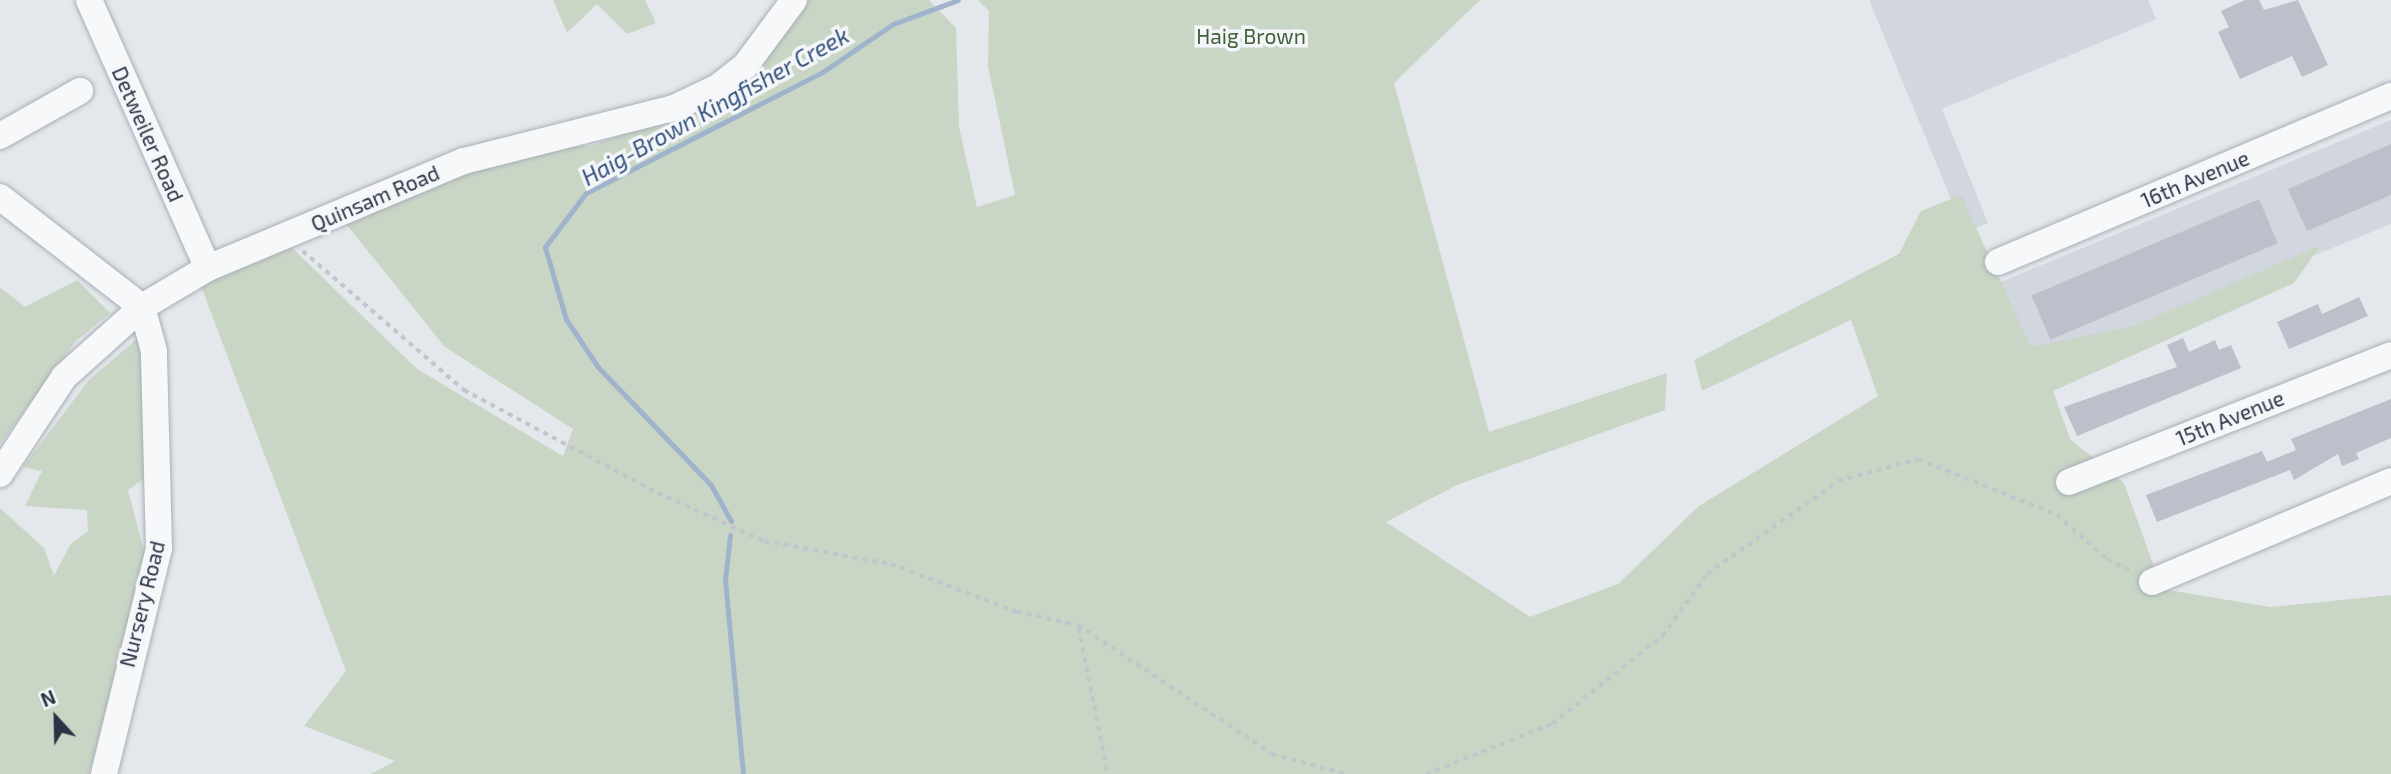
<!DOCTYPE html>
<html>
<head>
<meta charset="utf-8">
<style>
  body { margin:0 }
  #map { position:relative; width:2391px; height:774px; overflow:hidden; background:#e4e7ec; font-family:"Exo 2",sans-serif }
  div>[style] { position:absolute }
  .built>* { inset:0; background:#d2d6de }
  .green>* { inset:0; background:#c9d6c5 }
  .stream>* { height:5px; margin:-2.5px; padding:0 2.5px; transform-origin:2.5px; border-radius:2.5px; background:#9fb4cc }
  .building>* { inset:0; background:#bbc0ca; transform-origin:0 0 }
  .path>* { height:3.5px; margin-top:-1.75px; transform-origin:0; background:repeating-linear-gradient(90deg,#c2c5cb 0 5px,transparent 0 10px) }
  .roads { filter:drop-shadow(0 0 2px #a9aeb7) drop-shadow(0 0 2px #a9aeb7) }
  .minor>* { height:26px; margin:-13px; padding:0 13px; transform-origin:13px; border-radius:13px; background:#f7f8fa }
  span { translate:-50% -50%; white-space:nowrap; text-align:center; line-height:1.15; -webkit-text-stroke:7px #f4f6f9; paint-order:stroke }
  .park-label { font-size:21px; color:#3f6138 }
  .street-label { font-size:21px; color:#2b3445 }
  .water-label { font-size:23px; color:#34527a; font-style:italic }
  .north { position:absolute; left:21px; top:683px; width:70px; height:70px; -webkit-text-stroke:5px #f4f6f9; paint-order:stroke; rotate:338deg; font-size:19px; font-weight:700; line-height:28px; text-align:center; color:#2b3445 }
  .north::after { content:''; display:block; margin:auto; width:24px; height:32px; background:#2b3445; clip-path:polygon(50% 0,100% 100%,50% 72%,0 100%) }
</style>
</head>
<body>
<div id="map">
  <div class="built">
    <div style="clip-path:polygon(1869px 0,2148px 0,2156px 19px,1942px 109px,1988px 223px,1965px 233px)"></div>
    <div style="clip-path:polygon(2391px 120px,2391px 224px,2041px 367px,1991px 286px)"></div>
  </div>
  <div class="green">
    <div style="clip-path:polygon(553px 0,645px 0,656px 23px,627px 34px,597px 4px,567px 33px)"></div>
    <div style="clip-path:polygon(807px 0,929px 0,956px 28px,959px 127px,977px 207px,1015px 195px,988px 66px,989px 11px,978px 0,1480px 0,1394px 83px,1489px 432px,1667px 373px,1665px 410px,1457px 485px,1386px 522px,1530px 617px,1618px 584px,1699px 506px,1878px 396px,1851px 320px,1702px 391px,1694px 360px,1899px 254px,1921px 211px,1961px 195px,2031px 347px,2135px 326px,2321px 245px,2294px 283px,2053px 391px,2070px 439px,2124px 483px,2162px 589px,2270px 607px,2391px 595px,2391px 774px,371px 774px,395px 761px,304px 726px,346px 671px,195px 270px,281px 237px,417px 369px,563px 456px,573px 429px,445px 347px,338px 214px,476px 150px,591px 146px,739px 91px)"></div>
    <div style="clip-path:polygon(77px 280px,110px 313px,75px 342px,0 444px,0 287px,25px 307px)"></div>
    <div style="clip-path:polygon(140px 336px,152px 472px,128px 490px,146px 559px,89px 774px,0 774px,0 508px,44px 548px,54px 576px,70px 545px,88px 531px,87px 510px,25px 506px,42px 471px,23px 467px,88px 381px)"></div>
  </div>
  <div class="stream">
    <div style="left:731px;top:521px;width:41px;rotate:-119.1deg"></div>
    <div style="left:711px;top:485px;width:163px;rotate:-133.8deg"></div>
    <div style="left:598px;top:367px;width:58px;rotate:-123.7deg"></div>
    <div style="left:566px;top:319px;width:75px;rotate:-106.3deg"></div>
    <div style="left:545px;top:247px;width:68px;rotate:-52.8deg"></div>
    <div style="left:586px;top:193px;width:267px;rotate:-27.1deg"></div>
    <div style="left:824px;top:71px;width:83px;rotate:-34.3deg"></div>
    <div style="left:893px;top:24px;width:69px;rotate:-20.3deg"></div>
    <div style="left:730px;top:535px;width:45px;rotate:96.3deg"></div>
    <div style="left:725px;top:580px;width:195px;rotate:84.7deg"></div>
  </div>
  <div class="building">
    <div style="clip-path:polygon(2245px 0,2259px 0,2264px 10px,2298px 0,2328px 65px,2302px 77px,2292px 56px,2240px 79px,2218px 32px,2229px 27px,2221px 11px)"></div>
    <div style="clip-path:polygon(2391px 144px,2391px 195px,2307px 231px,2288px 189px)"></div>
    <div style="left:2259px;top:199px;width:48px;height:247px;rotate:67deg"></div>
    <div style="clip-path:polygon(2359px 297px,2368px 316px,2289px 349px,2277px 322px,2318px 304px,2322px 314px)"></div>
    <div style="clip-path:polygon(2183px 338px,2189px 352px,2215px 340px,2219px 350px,2231px 345px,2241px 368px,2077px 436px,2064px 407px,2177px 367px,2167px 345px)"></div>
    <div style="clip-path:polygon(2391px 399px,2391px 438px,2356px 453px,2359px 459px,2342px 466px,2338px 454px,2294px 480px,2290px 470px,2157px 522px,2146px 495px,2262px 451px,2267px 462px,2296px 450px,2291px 439px)"></div>
  </div>
  <div class="path">
    <div style="left:303px;top:251px;width:213px;rotate:40.8deg"></div>
    <div style="left:464px;top:390px;width:220px;rotate:28deg"></div>
    <div style="left:658px;top:493px;width:116px;rotate:24.4deg"></div>
    <div style="left:764px;top:541px;width:129px;rotate:10.3deg"></div>
    <div style="left:891px;top:564px;width:135px;rotate:20.9deg"></div>
    <div style="left:1017px;top:612px;width:62px;rotate:12deg"></div>
    <div style="left:1078px;top:625px;width:233px;rotate:33.6deg"></div>
    <div style="left:1272px;top:754px;width:77px;rotate:15.1deg"></div>
    <div style="left:1079px;top:628px;width:149px;rotate:78.8deg"></div>
    <div style="left:1426px;top:774px;width:136px;rotate:-21.6deg"></div>
    <div style="left:1552px;top:724px;width:141px;rotate:-38.7deg"></div>
    <div style="left:1662px;top:636px;width:77px;rotate:-54deg"></div>
    <div style="left:1707px;top:574px;width:161px;rotate:-35.4deg"></div>
    <div style="left:1838px;top:481px;width:83px;rotate:-15.4deg"></div>
    <div style="left:1918px;top:459px;width:150px;rotate:21.9deg"></div>
    <div style="left:2057px;top:515px;width:67px;rotate:41.3deg"></div>
    <div style="left:2107px;top:559px;width:31px;rotate:27deg"></div>
  </div>
  <div class="roads">
    <div class="minor">
      <div style="left:89px;top:0;width:293px;rotate:66.1deg"></div>
      <div style="left:0;top:136px;width:92px;rotate:-29.4deg"></div>
      <div style="left:0;top:197px;width:180px;rotate:37.8deg"></div>
      <div style="left:1998px;top:262px;width:427px;rotate:-22.9deg"></div>
      <div style="left:0;top:474px;width:116px;rotate:-56.6deg"></div>
      <div style="left:64px;top:377px;width:105px;rotate:-41.9deg"></div>
      <div style="left:142px;top:307px;width:77px;rotate:-30.6deg"></div>
      <div style="left:208px;top:268px;width:277px;rotate:-22.7deg"></div>
      <div style="left:464px;top:161px;width:217px;rotate:-14.2deg"></div>
      <div style="left:674px;top:108px;width:49px;rotate:-25.5deg"></div>
      <div style="left:718px;top:87px;width:34px;rotate:-38deg"></div>
      <div style="left:745px;top:66px;width:82px;rotate:-53.4deg"></div>
      <div style="left:2069px;top:482px;width:346px;rotate:-21.5deg"></div>
      <div style="left:2152px;top:582px;width:259px;rotate:-22.9deg"></div>
      <div style="left:104px;top:774px;width:233px;rotate:-76.3deg"></div>
      <div style="left:159px;top:548px;width:197px;rotate:-91.5deg"></div>
      <div style="left:154px;top:351px;width:46px;rotate:-105.3deg"></div>
    </div>
  </div>
  <div class="park-label">
    <span style="left:1251px;top:36px">Haig Brown</span>
  </div>
  <div class="street-label">
    <span style="left:148px;top:134px;rotate:66deg">Detweiler Road</span>
    <span style="left:2195px;top:179px;rotate:-23deg">16th Avenue</span>
    <span style="left:375px;top:198px;rotate:-23deg">Quinsam Road</span>
    <span style="left:2230px;top:418px;rotate:-22deg">15th Avenue</span>
    <span style="left:142px;top:604px;rotate:-76deg">Nursery Road</span>
  </div>
  <div class="water-label">
    <span style="left:715px;top:106px;rotate:-29deg">Haig-Brown Kingfisher Creek</span>
  </div>
  <div class="north">N</div>
</div>
</body>
</html>
